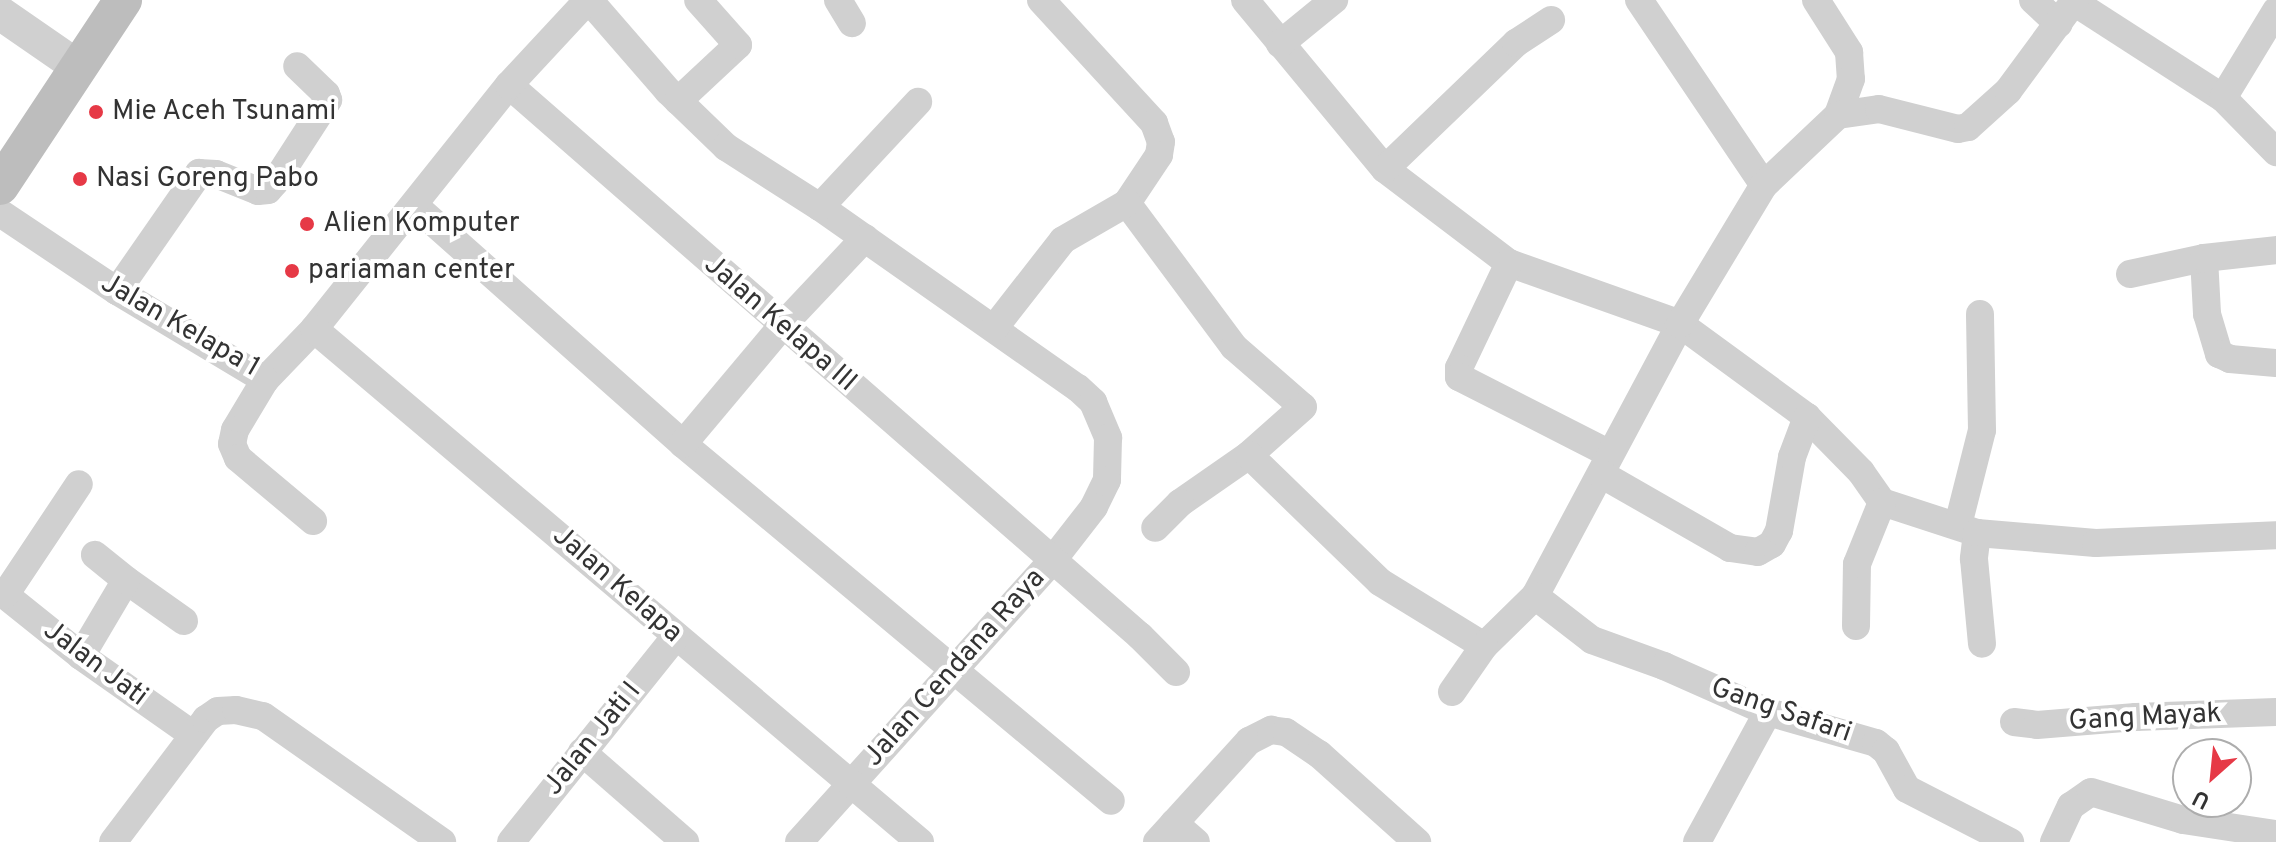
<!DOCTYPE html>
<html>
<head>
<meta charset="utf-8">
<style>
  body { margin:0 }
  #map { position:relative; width:2276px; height:842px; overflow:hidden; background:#fff; font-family:Overpass,sans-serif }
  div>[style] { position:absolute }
  .minor>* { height:28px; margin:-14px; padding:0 14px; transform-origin:14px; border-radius:14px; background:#d0d0d0 }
  .tertiary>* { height:34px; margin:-17px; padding:0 17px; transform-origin:17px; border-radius:17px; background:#d0d0d0 }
  .secondary>* { height:38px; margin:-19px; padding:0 19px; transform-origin:19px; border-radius:19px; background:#bdbdbd }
  .dots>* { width:22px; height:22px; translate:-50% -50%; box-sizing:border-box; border:4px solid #fff; border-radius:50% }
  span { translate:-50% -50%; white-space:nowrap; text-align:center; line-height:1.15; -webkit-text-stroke:8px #fff; paint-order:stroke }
  .poi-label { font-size:28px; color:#333 }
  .left { translate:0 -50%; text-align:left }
  .street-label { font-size:28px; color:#333 }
  .north { position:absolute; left:2172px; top:738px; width:80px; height:80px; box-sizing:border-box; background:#fff; border:2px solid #adadad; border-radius:50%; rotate:207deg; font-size:22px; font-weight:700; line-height:32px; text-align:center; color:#333 }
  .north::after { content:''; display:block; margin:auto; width:28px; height:36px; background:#e63946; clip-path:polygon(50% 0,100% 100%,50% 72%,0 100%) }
</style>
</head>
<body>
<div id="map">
  <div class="minor">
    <div style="left:589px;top:0;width:121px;rotate:49deg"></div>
    <div style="left:668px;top:91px;width:81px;rotate:44deg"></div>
    <div style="left:726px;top:147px;width:112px;rotate:32.6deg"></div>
    <div style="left:820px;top:207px;width:315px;rotate:35.1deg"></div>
    <div style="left:1078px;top:388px;width:21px;rotate:43deg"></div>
    <div style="left:1093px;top:402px;width:39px;rotate:67deg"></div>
    <div style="left:1108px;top:438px;width:42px;rotate:91.4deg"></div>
    <div style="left:1107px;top:480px;width:30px;rotate:116deg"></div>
    <div style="left:1094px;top:507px;width:68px;rotate:127.9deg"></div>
    <div style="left:1052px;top:561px;width:378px;rotate:132deg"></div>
    <div style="left:838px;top:0;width:27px;rotate:59deg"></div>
    <div style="left:1041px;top:0;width:167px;rotate:47.4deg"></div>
    <div style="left:1154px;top:123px;width:20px;rotate:70deg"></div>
    <div style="left:1161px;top:142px;width:13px;rotate:99deg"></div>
    <div style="left:1159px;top:155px;width:58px;rotate:123.7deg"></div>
    <div style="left:1245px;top:0;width:219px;rotate:50.4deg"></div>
    <div style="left:1385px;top:169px;width:156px;rotate:37.2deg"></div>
    <div style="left:1509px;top:263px;width:182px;rotate:19.6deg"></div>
    <div style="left:1680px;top:324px;width:157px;rotate:36.2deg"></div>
    <div style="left:1807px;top:417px;width:77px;rotate:45.5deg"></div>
    <div style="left:1861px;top:472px;width:37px;rotate:55deg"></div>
    <div style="left:1882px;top:502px;width:100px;rotate:18.1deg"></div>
    <div style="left:1977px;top:533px;width:119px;rotate:4.8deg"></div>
    <div style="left:2096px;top:543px;width:180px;rotate:-2.5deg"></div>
    <div style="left:1639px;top:0;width:223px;rotate:56deg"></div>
    <div style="left:1816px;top:0;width:62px;rotate:57.6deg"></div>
    <div style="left:1849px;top:52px;width:27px;rotate:86deg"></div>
    <div style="left:1851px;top:79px;width:38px;rotate:110deg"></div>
    <div style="left:2033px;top:0;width:35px;rotate:43deg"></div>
    <div style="left:2074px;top:2px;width:177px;rotate:32.8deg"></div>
    <div style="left:2223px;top:98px;width:76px;rotate:45.5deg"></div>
    <div style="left:1280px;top:44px;width:70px;rotate:-39.2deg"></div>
    <div style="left:509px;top:85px;width:838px;rotate:41.13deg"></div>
    <div style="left:1140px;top:636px;width:51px;rotate:45deg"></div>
    <div style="left:2223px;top:98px;width:102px;rotate:-58.7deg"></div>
    <div style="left:678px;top:101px;width:82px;rotate:-43deg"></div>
    <div style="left:738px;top:45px;width:60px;rotate:-131.6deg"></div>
    <div style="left:1385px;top:169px;width:182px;rotate:-43.9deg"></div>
    <div style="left:1516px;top:43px;width:42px;rotate:-33.3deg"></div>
    <div style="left:1127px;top:203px;width:179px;rotate:53.4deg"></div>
    <div style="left:1234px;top:347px;width:91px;rotate:41deg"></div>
    <div style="left:1303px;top:407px;width:72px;rotate:138.4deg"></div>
    <div style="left:1249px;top:455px;width:84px;rotate:145.2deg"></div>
    <div style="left:1180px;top:503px;width:35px;rotate:135deg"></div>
    <div style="left:414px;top:205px;width:360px;rotate:41.6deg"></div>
    <div style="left:683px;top:444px;width:557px;rotate:39.83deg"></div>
    <div style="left:820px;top:207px;width:144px;rotate:-47deg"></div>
    <div style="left:0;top:213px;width:141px;rotate:33.7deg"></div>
    <div style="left:117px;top:291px;width:173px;rotate:31deg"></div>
    <div style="left:265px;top:380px;width:71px;rotate:-46.1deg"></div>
    <div style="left:314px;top:329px;width:312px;rotate:-51.4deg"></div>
    <div style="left:509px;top:85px;width:116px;rotate:-47.1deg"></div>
    <div style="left:2204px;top:258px;width:56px;rotate:86.9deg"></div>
    <div style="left:2207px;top:314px;width:42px;rotate:73.3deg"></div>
    <div style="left:2219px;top:354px;width:12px;rotate:24deg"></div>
    <div style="left:2230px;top:359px;width:46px;rotate:5deg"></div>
    <div style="left:1509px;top:263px;width:116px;rotate:115.5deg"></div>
    <div style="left:1459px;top:368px;width:9px;rotate:90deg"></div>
    <div style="left:1459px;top:377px;width:169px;rotate:27deg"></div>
    <div style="left:2130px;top:274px;width:76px;rotate:-12.2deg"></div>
    <div style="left:2204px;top:258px;width:72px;rotate:-6.3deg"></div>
    <div style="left:117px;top:291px;width:144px;rotate:-55.2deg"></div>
    <div style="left:199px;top:173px;width:17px;rotate:3deg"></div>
    <div style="left:216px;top:174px;width:45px;rotate:22deg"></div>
    <div style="left:258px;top:191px;width:10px;rotate:-6deg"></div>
    <div style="left:268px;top:190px;width:11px;rotate:-49deg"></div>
    <div style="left:275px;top:182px;width:98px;rotate:-57.1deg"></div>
    <div style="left:328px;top:100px;width:6px;rotate:-108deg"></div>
    <div style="left:326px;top:94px;width:40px;rotate:-136deg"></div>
    <div style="left:995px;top:327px;width:110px;rotate:-52deg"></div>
    <div style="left:1063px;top:240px;width:74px;rotate:-30deg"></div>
    <div style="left:314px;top:329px;width:794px;rotate:40.25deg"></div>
    <div style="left:265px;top:380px;width:58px;rotate:121deg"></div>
    <div style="left:235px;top:430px;width:14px;rotate:102deg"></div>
    <div style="left:232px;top:444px;width:15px;rotate:67deg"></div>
    <div style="left:238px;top:458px;width:98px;rotate:40deg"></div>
    <div style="left:683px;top:444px;width:154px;rotate:-50deg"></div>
    <div style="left:782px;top:326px;width:121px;rotate:-46.7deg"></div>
    <div style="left:1249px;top:455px;width:182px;rotate:44.1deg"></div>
    <div style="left:1380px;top:582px;width:122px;rotate:31.6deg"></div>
    <div style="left:1484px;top:646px;width:71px;rotate:-44.4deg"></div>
    <div style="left:1535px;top:596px;width:308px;rotate:-61.9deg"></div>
    <div style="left:1680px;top:324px;width:162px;rotate:-58.9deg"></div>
    <div style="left:1764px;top:185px;width:102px;rotate:-43.4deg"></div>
    <div style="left:1838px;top:115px;width:41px;rotate:-8.3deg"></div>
    <div style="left:1879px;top:109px;width:81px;rotate:14.2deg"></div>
    <div style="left:1958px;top:129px;width:10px;rotate:-11deg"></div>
    <div style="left:1968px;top:127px;width:54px;rotate:-42deg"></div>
    <div style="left:2008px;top:91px;width:113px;rotate:-53.6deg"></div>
    <div style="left:1601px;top:474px;width:149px;rotate:29.8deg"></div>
    <div style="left:1730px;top:548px;width:28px;rotate:8deg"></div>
    <div style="left:1758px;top:552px;width:16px;rotate:-30deg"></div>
    <div style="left:1772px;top:544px;width:15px;rotate:-62deg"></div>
    <div style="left:1779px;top:531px;width:75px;rotate:-80deg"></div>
    <div style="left:1792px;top:457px;width:43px;rotate:-69.4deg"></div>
    <div style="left:1958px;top:525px;width:98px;rotate:-75.8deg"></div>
    <div style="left:1982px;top:430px;width:116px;rotate:-91deg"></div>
    <div style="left:1977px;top:533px;width:26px;rotate:97deg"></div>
    <div style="left:1974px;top:559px;width:85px;rotate:84.6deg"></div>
    <div style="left:126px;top:580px;width:71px;rotate:35.3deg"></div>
    <div style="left:0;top:591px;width:104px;rotate:38.7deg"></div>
    <div style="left:81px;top:656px;width:136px;rotate:35.1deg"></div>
    <div style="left:5px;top:595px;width:133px;rotate:-56.3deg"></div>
    <div style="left:1535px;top:596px;width:72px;rotate:37.7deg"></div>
    <div style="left:1592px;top:640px;width:77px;rotate:19.9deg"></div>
    <div style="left:1664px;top:666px;width:114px;rotate:23.9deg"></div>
    <div style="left:1768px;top:712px;width:112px;rotate:16deg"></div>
    <div style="left:1876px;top:743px;width:13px;rotate:39deg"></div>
    <div style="left:1886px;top:751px;width:43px;rotate:61.1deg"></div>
    <div style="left:1907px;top:789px;width:116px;rotate:27.2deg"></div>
    <div style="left:1856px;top:626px;width:62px;rotate:-89.1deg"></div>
    <div style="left:1857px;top:564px;width:67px;rotate:-68deg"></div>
    <div style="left:81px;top:656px;width:88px;rotate:-59.4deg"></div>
    <div style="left:126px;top:580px;width:40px;rotate:-141deg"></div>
    <div style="left:1452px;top:692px;width:56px;rotate:-55.2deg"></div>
    <div style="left:2014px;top:722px;width:23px;rotate:7deg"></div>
    <div style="left:2037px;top:725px;width:99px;rotate:-4.6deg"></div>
    <div style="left:2136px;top:717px;width:140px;rotate:-2deg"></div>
    <div style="left:582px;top:752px;width:137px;rotate:41.1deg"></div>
    <div style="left:1174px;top:823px;width:29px;rotate:41deg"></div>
    <div style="left:113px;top:842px;width:154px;rotate:-52.9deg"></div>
    <div style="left:206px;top:719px;width:14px;rotate:-34deg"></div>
    <div style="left:218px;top:711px;width:18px;rotate:-3deg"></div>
    <div style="left:236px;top:710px;width:28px;rotate:13deg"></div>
    <div style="left:263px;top:716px;width:219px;rotate:35.1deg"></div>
    <div style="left:511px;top:842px;width:264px;rotate:-51.3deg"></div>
    <div style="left:1157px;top:842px;width:137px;rotate:-47.7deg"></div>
    <div style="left:1249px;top:741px;width:25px;rotate:-27deg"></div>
    <div style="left:1271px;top:730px;width:15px;rotate:8deg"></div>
    <div style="left:1286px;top:732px;width:40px;rotate:34deg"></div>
    <div style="left:1319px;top:754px;width:132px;rotate:41.9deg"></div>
    <div style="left:1697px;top:842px;width:148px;rotate:-61.4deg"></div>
    <div style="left:2054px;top:842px;width:40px;rotate:-65deg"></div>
    <div style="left:2071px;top:806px;width:24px;rotate:-35deg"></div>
    <div style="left:2091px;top:792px;width:96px;rotate:16.9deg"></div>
    <div style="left:2183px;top:820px;width:94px;rotate:8.6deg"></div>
  </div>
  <div class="tertiary">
    <div style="left:0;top:13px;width:95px;rotate:34.7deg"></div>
  </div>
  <div class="secondary">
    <div style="left:0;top:186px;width:223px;rotate:-56.5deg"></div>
  </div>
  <div class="dots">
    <div style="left:96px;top:112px;background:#e63946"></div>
    <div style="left:80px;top:179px;background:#e63946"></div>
    <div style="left:307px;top:224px;background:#e63946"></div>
    <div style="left:292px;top:271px;background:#e63946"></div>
  </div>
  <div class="poi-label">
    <span class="left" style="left:112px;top:112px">Mie Aceh Tsunami</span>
    <span class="left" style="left:96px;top:179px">Nasi Goreng Pabo</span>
    <span class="left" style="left:323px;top:224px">Alien Komputer</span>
    <span class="left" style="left:308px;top:271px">pariaman center</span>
  </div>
  <div class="street-label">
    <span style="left:780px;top:324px;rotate:41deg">Jalan Kelapa III</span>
    <span style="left:180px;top:326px;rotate:30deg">Jalan Kelapa 1</span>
    <span style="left:617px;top:585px;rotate:41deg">Jalan Kelapa</span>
    <span style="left:95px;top:664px;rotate:37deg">Jalan Jati</span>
    <span style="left:955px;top:668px;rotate:-48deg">Jalan Cendana Raya</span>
    <span style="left:1781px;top:711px;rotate:19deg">Gang Safari</span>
    <span style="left:2145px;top:718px;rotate:-3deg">Gang Mayak</span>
    <span style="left:593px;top:739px;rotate:-51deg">Jalan Jati I</span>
  </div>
  <div class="north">U</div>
</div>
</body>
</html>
